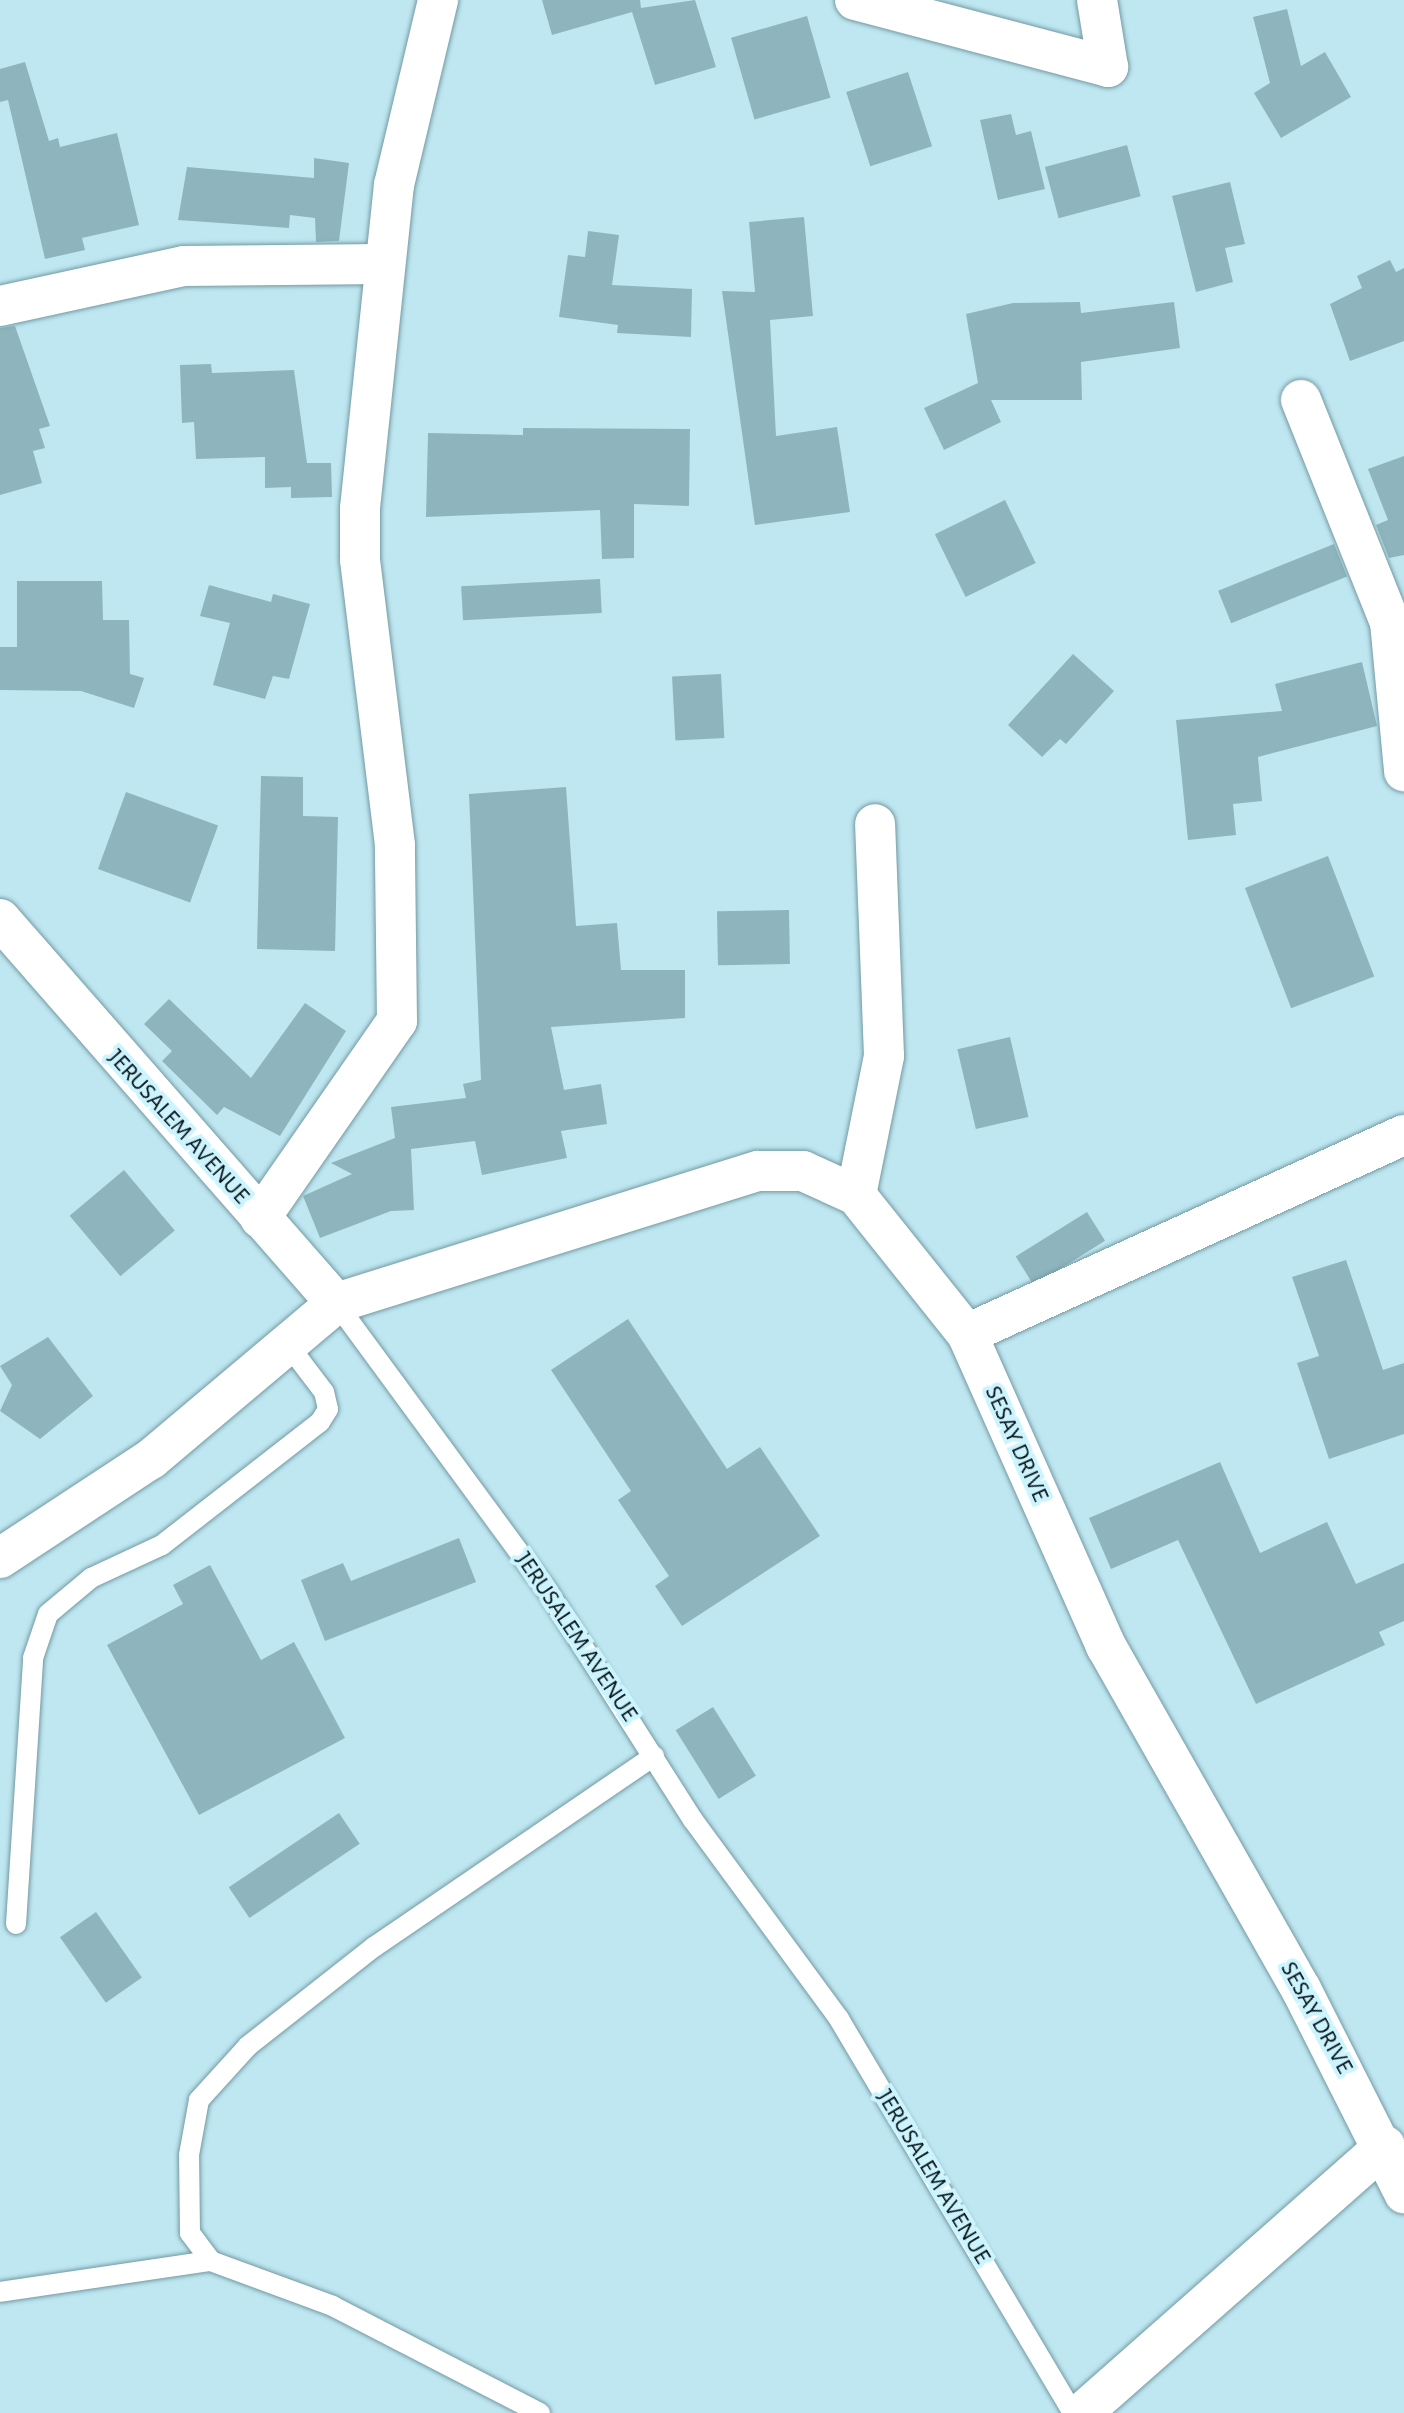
<!DOCTYPE html>
<html>
<head>
<meta charset="utf-8">
<style>
  body { margin:0 }
  #map { position:relative; width:1404px; height:2413px; overflow:hidden; background:#bfe7f1; font-family:"Alegreya Sans",sans-serif }
  div>[style] { position:absolute }
  .building>* { inset:0; background:#8eb5be; transform-origin:0 0 }
  .roads { filter:drop-shadow(0 0 2px #749aa3) drop-shadow(0 0 2px #749aa3) }
  .service>* { height:20px; margin:-10px; padding:0 10px; transform-origin:10px; border-radius:10px; background:#fff }
  .minor>* { height:40px; margin:-20px; padding:0 20px; transform-origin:20px; border-radius:20px; background:#fff }
  span { translate:-50% -50%; white-space:nowrap; text-align:center; line-height:1.15; -webkit-text-stroke:8px #ccf4fe; paint-order:stroke }
  .street-label { font-size:24px; color:#041114 }
</style>
</head>
<body>
<div id="map">
  <div class="building">
    <div style="clip-path:polygon(542px 0,640px 0,641px 8px,695px 0,716px 67px,655px 85px,632px 12px,552px 35px)"></div>
    <div style="clip-path:polygon(1287px 9px,1301px 66px,1325px 52px,1351px 97px,1281px 138px,1254px 93px,1270px 83px,1253px 17px)"></div>
    <div style="left:807px;top:16px;width:85px;height:79px;rotate:74deg"></div>
    <div style="clip-path:polygon(25px 62px,49px 141px,58px 138px,60px 147px,117px 133px,139px 225px,82px 238px,85px 250px,45px 259px,8px 100px,0 102px,0 69px)"></div>
    <div style="left:908px;top:72px;width:78px;height:65px;rotate:72deg"></div>
    <div style="clip-path:polygon(1011px 114px,1016px 135px,1031px 131px,1045px 189px,998px 200px,980px 120px)"></div>
    <div style="left:1127px;top:145px;width:53px;height:85px;rotate:75deg"></div>
    <div style="clip-path:polygon(314px 158px,349px 163px,339px 241px,316px 242px,315px 218px,290px 215px,289px 228px,178px 220px,187px 167px,314px 178px)"></div>
    <div style="clip-path:polygon(1230px 182px,1245px 244px,1225px 248px,1233px 282px,1196px 292px,1172px 196px)"></div>
    <div style="clip-path:polygon(804px 217px,813px 316px,770px 320px,776px 436px,837px 427px,850px 512px,755px 525px,722px 291px,755px 292px,749px 222px)"></div>
    <div style="clip-path:polygon(588px 231px,619px 235px,612px 285px,692px 289px,691px 337px,617px 333px,618px 325px,559px 317px,568px 255px,585px 257px)"></div>
    <div style="clip-path:polygon(1390px 260px,1396px 272px,1404px 268px,1404px 341px,1350px 361px,1330px 304px,1362px 288px,1357px 276px)"></div>
    <div style="clip-path:polygon(1080px 302px,1081px 313px,1174px 302px,1180px 348px,1081px 362px,1082px 400px,991px 400px,1001px 422px,944px 450px,924px 408px,978px 383px,966px 314px,1013px 303px)"></div>
    <div style="clip-path:polygon(15px 326px,50px 426px,39px 429px,45px 448px,33px 451px,42px 483px,0 495px,0 328px)"></div>
    <div style="clip-path:polygon(211px 364px,212px 373px,294px 370px,307px 463px,331px 463px,332px 497px,291px 498px,291px 487px,265px 488px,265px 457px,196px 459px,194px 422px,182px 423px,180px 365px)"></div>
    <div style="clip-path:polygon(523px 428px,690px 429px,689px 506px,634px 504px,634px 558px,602px 559px,600px 510px,426px 517px,428px 433px,523px 435px)"></div>
    <div style="clip-path:polygon(1404px 456px,1404px 555px,1389px 558px,1376px 525px,1388px 520px,1368px 469px)"></div>
    <div style="left:1005px;top:500px;width:70px;height:78px;rotate:64deg"></div>
    <div style="left:1334px;top:544px;width:35px;height:125px;rotate:68deg"></div>
    <div style="left:600px;top:579px;width:34px;height:139px;rotate:87deg"></div>
    <div style="clip-path:polygon(17px 581px,102px 581px,103px 620px,129px 620px,130px 674px,144px 678px,134px 708px,81px 691px,0 690px,0 647px,17px 647px)"></div>
    <div style="clip-path:polygon(209px 585px,271px 602px,273px 594px,310px 604px,289px 679px,273px 676px,265px 699px,213px 685px,230px 623px,200px 616px)"></div>
    <div style="clip-path:polygon(1073px 654px,1114px 691px,1066px 744px,1060px 739px,1042px 757px,1008px 725px)"></div>
    <div style="clip-path:polygon(1362px 662px,1377px 726px,1258px 757px,1262px 801px,1233px 804px,1236px 835px,1188px 840px,1176px 720px,1282px 711px,1275px 684px)"></div>
    <div style="left:721px;top:674px;width:64px;height:49px;rotate:87deg"></div>
    <div style="clip-path:polygon(261px 776px,303px 777px,303px 816px,338px 817px,335px 951px,257px 949px)"></div>
    <div style="clip-path:polygon(566px 787px,576px 926px,617px 923px,621px 970px,685px 970px,685px 1018px,551px 1027px,564px 1090px,601px 1084px,607px 1124px,561px 1131px,567px 1158px,482px 1175px,475px 1141px,411px 1149px,414px 1210px,391px 1211px,320px 1238px,303px 1196px,352px 1174px,331px 1163px,395px 1138px,391px 1107px,466px 1098px,463px 1084px,481px 1080px,469px 794px)"></div>
    <div style="left:126px;top:792px;width:98px;height:82px;rotate:20deg"></div>
    <div style="left:1328px;top:856px;width:129px;height:89px;rotate:69deg"></div>
    <div style="left:789px;top:910px;width:54px;height:72px;rotate:89deg"></div>
    <div style="clip-path:polygon(169px 999px,251px 1078px,305px 1003px,346px 1031px,280px 1136px,224px 1107px,217px 1115px,162px 1061px,172px 1051px,144px 1024px)"></div>
    <div style="left:1010px;top:1037px;width:82px;height:54px;rotate:77deg"></div>
    <div style="left:124px;top:1170px;width:79px;height:71px;rotate:50deg"></div>
    <div style="left:1087px;top:1212px;width:34px;height:84px;rotate:58deg"></div>
    <div style="clip-path:polygon(1346px 1260px,1383px 1370px,1404px 1363px,1404px 1434px,1329px 1459px,1297px 1363px,1319px 1356px,1292px 1277px)"></div>
    <div style="clip-path:polygon(628px 1319px,727px 1469px,760px 1447px,820px 1536px,682px 1626px,655px 1586px,669px 1576px,618px 1500px,631px 1491px,551px 1370px)"></div>
    <div style="clip-path:polygon(48px 1337px,93px 1396px,40px 1439px,0 1411px,12px 1385px,0 1366px)"></div>
    <div style="clip-path:polygon(1220px 1462px,1260px 1553px,1327px 1522px,1356px 1584px,1404px 1563px,1404px 1621px,1379px 1632px,1385px 1645px,1256px 1704px,1178px 1540px,1111px 1569px,1089px 1518px)"></div>
    <div style="clip-path:polygon(459px 1538px,476px 1582px,325px 1641px,301px 1580px,343px 1563px,351px 1581px)"></div>
    <div style="clip-path:polygon(210px 1565px,261px 1660px,294px 1642px,345px 1738px,199px 1815px,107px 1645px,183px 1604px,173px 1585px)"></div>
    <div style="left:713px;top:1707px;width:81px;height:44px;rotate:58deg"></div>
    <div style="left:339px;top:1813px;width:37px;height:133px;rotate:56deg"></div>
    <div style="left:96px;top:1912px;width:80px;height:44px;rotate:55deg"></div>
  </div>
  <div class="roads">
    <div class="service">
      <div style="left:336px;top:1303px;width:356px;rotate:53.7deg"></div>
      <div style="left:547px;top:1590px;width:272px;rotate:57.6deg"></div>
      <div style="left:693px;top:1820px;width:247px;rotate:53.7deg"></div>
      <div style="left:839px;top:2019px;width:458px;rotate:59.3deg"></div>
      <div style="left:16px;top:1924px;width:267px;rotate:-86.3deg"></div>
      <div style="left:33px;top:1658px;width:46px;rotate:-71.2deg"></div>
      <div style="left:48px;top:1614px;width:56px;rotate:-39.9deg"></div>
      <div style="left:91px;top:1578px;width:78px;rotate:-24.9deg"></div>
      <div style="left:162px;top:1545px;width:200px;rotate:-37.9deg"></div>
      <div style="left:320px;top:1422px;width:15px;rotate:-58deg"></div>
      <div style="left:328px;top:1409px;width:17px;rotate:-103deg"></div>
      <div style="left:324px;top:1392px;width:58px;rotate:-127.3deg"></div>
      <div style="left:0;top:2292px;width:213px;rotate:-8.4deg"></div>
      <div style="left:540px;top:2413px;width:233px;rotate:-152.7deg"></div>
      <div style="left:333px;top:2306px;width:130px;rotate:-159.8deg"></div>
      <div style="left:211px;top:2261px;width:35px;rotate:-127deg"></div>
      <div style="left:190px;top:2233px;width:78px;rotate:-90.7deg"></div>
      <div style="left:189px;top:2155px;width:56px;rotate:-79.7deg"></div>
      <div style="left:199px;top:2100px;width:73px;rotate:-47.8deg"></div>
      <div style="left:248px;top:2046px;width:160px;rotate:-38.2deg"></div>
      <div style="left:374px;top:1947px;width:339px;rotate:-34.3deg"></div>
    </div>
    <div class="minor">
      <div style="left:855px;top:0;width:262px;rotate:14.8deg"></div>
      <div style="left:1108px;top:67px;width:68px;rotate:-99.3deg"></div>
      <div style="left:0;top:306px;width:188px;rotate:-12.3deg"></div>
      <div style="left:184px;top:266px;width:200px;rotate:-0.6deg"></div>
      <div style="left:1301px;top:400px;width:239px;rotate:68.2deg"></div>
      <div style="left:1390px;top:622px;width:150px;rotate:84.6deg"></div>
      <div style="left:0;top:919px;width:510px;rotate:48.81deg"></div>
      <div style="left:856px;top:1195px;width:142px;rotate:-78.6deg"></div>
      <div style="left:884px;top:1056px;width:232px;rotate:-92.2deg"></div>
      <div style="left:260px;top:1218px;width:240px;rotate:-55.2deg"></div>
      <div style="left:397px;top:1021px;width:176px;rotate:-90.7deg"></div>
      <div style="left:395px;top:845px;width:288px;rotate:-97deg"></div>
      <div style="left:360px;top:559px;width:51px;rotate:-90deg"></div>
      <div style="left:360px;top:508px;width:325px;rotate:-84deg"></div>
      <div style="left:394px;top:185px;width:190px;rotate:-76.6deg"></div>
      <div style="left:967px;top:1334px;width:480px;rotate:-24.5deg"></div>
      <div style="left:0;top:1558px;width:181px;rotate:-33.3deg"></div>
      <div style="left:151px;top:1459px;width:242px;rotate:-40.1deg"></div>
      <div style="left:336px;top:1303px;width:442px;rotate:-17.4deg"></div>
      <div style="left:758px;top:1171px;width:45px"></div>
      <div style="left:803px;top:1171px;width:58px;rotate:24.4deg"></div>
      <div style="left:856px;top:1195px;width:178px;rotate:51.4deg"></div>
      <div style="left:967px;top:1334px;width:342px;rotate:66deg"></div>
      <div style="left:1106px;top:1646px;width:395px;rotate:60.4deg"></div>
      <div style="left:1301px;top:1989px;width:229px;rotate:63.2deg"></div>
      <div style="left:1082px;top:2413px;width:404px;rotate:-41.4deg"></div>
    </div>
  </div>
  <div class="street-label">
    <span style="left:178px;top:1127px;rotate:48deg">JERUSALEM AVENUE</span>
    <span style="left:1016px;top:1444px;rotate:66deg">SESAY DRIVE</span>
    <span style="left:576px;top:1637px;rotate:56deg">JERUSALEM AVENUE</span>
    <span style="left:1316px;top:2018px;rotate:61deg">SESAY DRIVE</span>
    <span style="left:933px;top:2177px;rotate:59deg">JERUSALEM AVENUE</span>
  </div>
</div>
</body>
</html>
